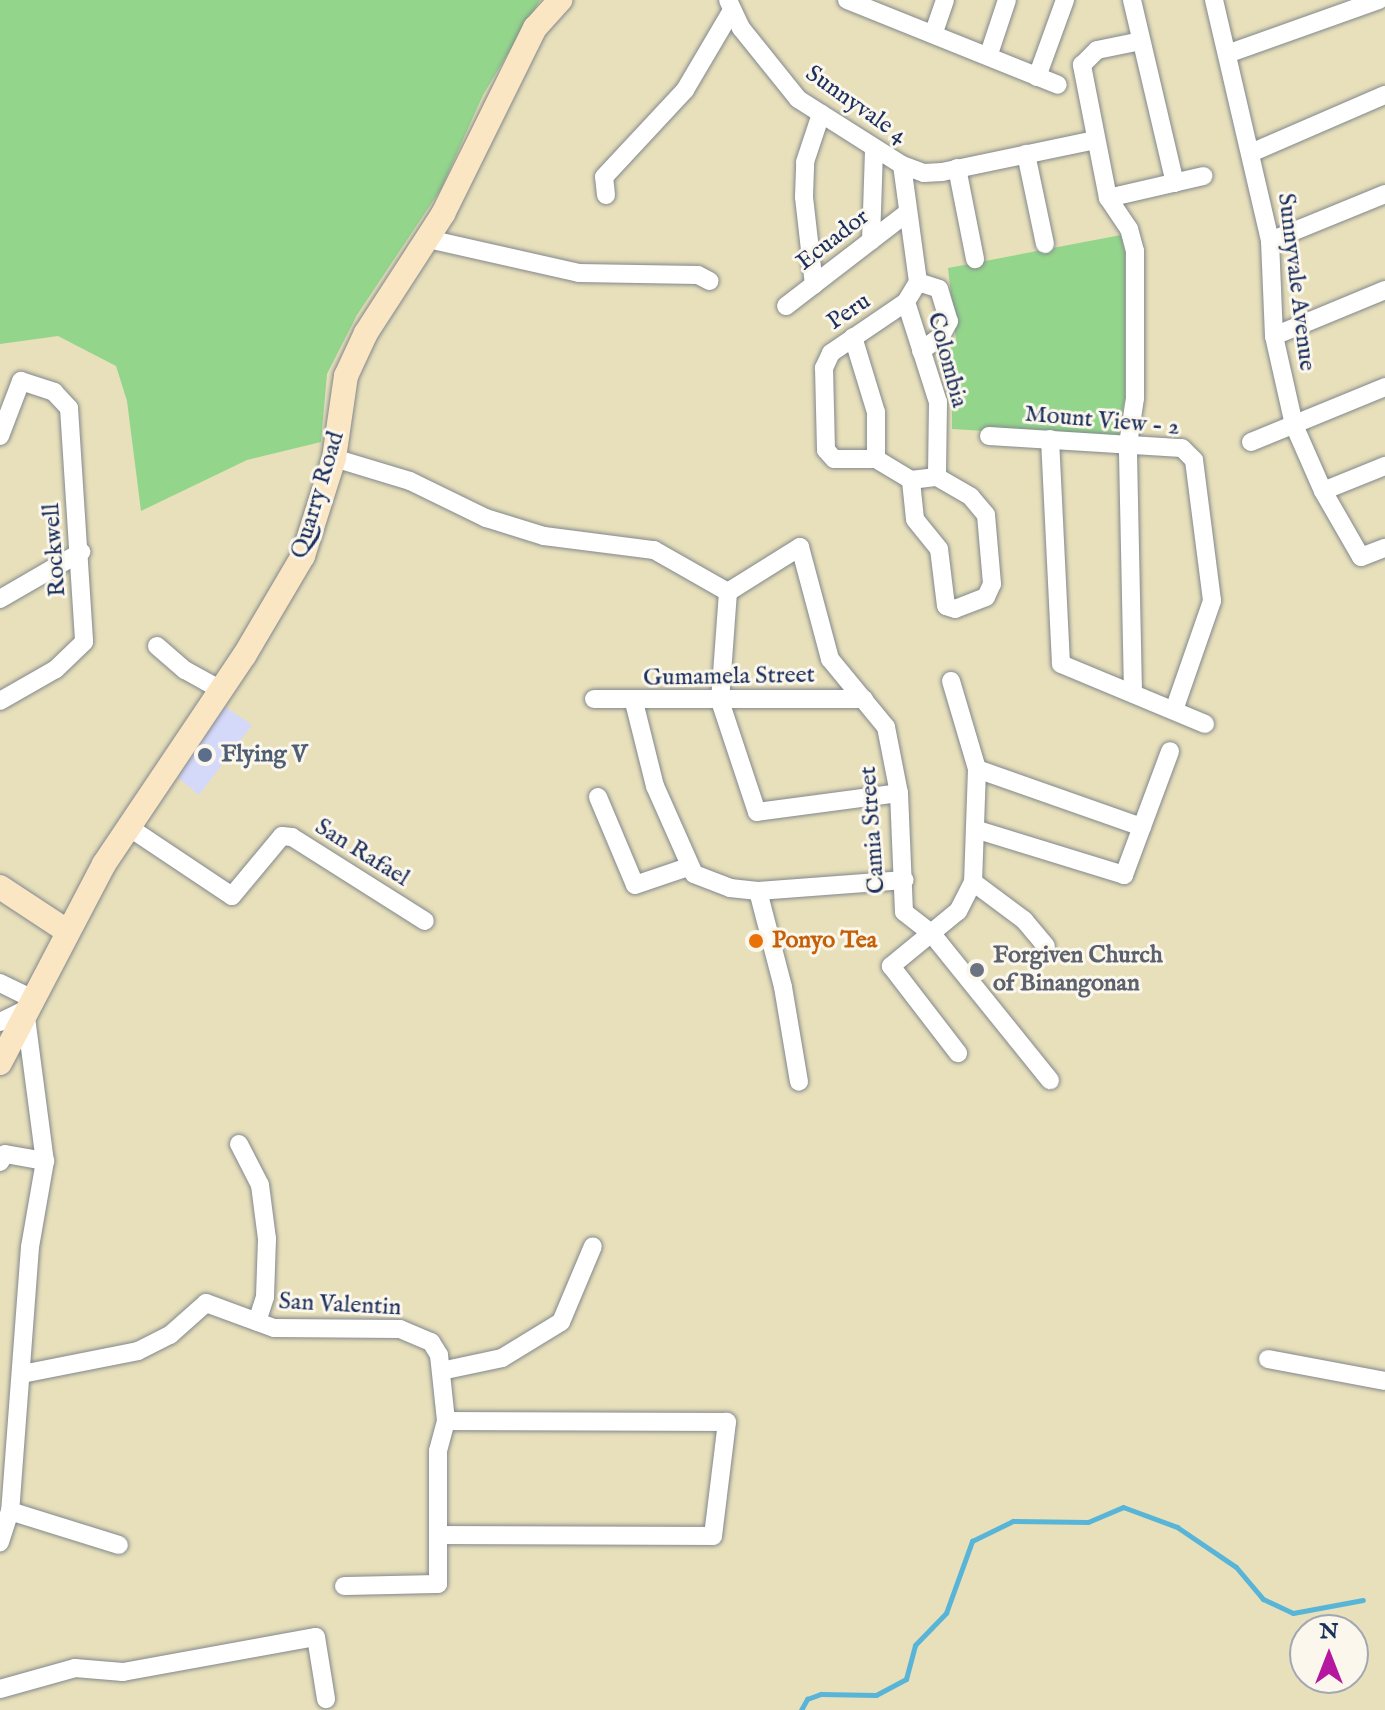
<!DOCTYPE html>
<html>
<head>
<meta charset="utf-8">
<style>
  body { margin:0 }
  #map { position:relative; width:1385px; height:1710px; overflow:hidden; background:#e8e0bb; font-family:"IM FELL English",serif }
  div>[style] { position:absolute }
  .built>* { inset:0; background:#d4d8f9 }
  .green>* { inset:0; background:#94d58c }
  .stream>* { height:5px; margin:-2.5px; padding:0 2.5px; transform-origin:2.5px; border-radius:2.5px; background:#59b5d7 }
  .roads { filter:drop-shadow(0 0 2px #82888c) drop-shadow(0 0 2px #82888c) }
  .street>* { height:18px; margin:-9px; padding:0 9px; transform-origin:9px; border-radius:9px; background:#fff }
  .secondary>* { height:24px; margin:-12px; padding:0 12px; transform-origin:12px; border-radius:12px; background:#fbe6c4 }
  .dots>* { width:22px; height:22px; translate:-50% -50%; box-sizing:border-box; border:4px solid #fbf7ec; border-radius:50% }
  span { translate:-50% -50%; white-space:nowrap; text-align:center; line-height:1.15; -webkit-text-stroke:6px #fbf7ec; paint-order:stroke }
  .street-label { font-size:24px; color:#1b2f5e }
  .service-label { font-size:24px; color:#4e5e75; font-weight:700 }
  .left { translate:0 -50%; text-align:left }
  .food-label { font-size:24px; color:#c56008; font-weight:700 }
  .worship-label { font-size:24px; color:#5b616d; font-weight:700 }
  .north { position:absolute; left:1289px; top:1614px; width:80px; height:80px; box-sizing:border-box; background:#fbf7ec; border:2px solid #a1a7b3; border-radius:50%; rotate:0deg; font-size:22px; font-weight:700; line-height:32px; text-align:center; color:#1b2f5e }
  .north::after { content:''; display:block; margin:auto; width:28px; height:36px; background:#b5179e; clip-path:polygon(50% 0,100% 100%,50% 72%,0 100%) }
</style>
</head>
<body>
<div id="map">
  <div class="built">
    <div style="clip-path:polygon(224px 706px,252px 725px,199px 795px,177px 777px)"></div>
  </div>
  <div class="green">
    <div style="clip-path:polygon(0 0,540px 0,483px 95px,441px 189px,357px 315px,327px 374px,321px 442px,247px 460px,141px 511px,127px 401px,116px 366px,58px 336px,0 344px)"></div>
    <div style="clip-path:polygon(1121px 235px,1125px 253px,1125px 398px,1117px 439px,952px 429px,952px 398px,936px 353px,956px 340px,948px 268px)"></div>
  </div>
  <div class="stream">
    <div style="left:801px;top:1710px;width:13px;rotate:-61deg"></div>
    <div style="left:807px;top:1699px;width:15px;rotate:-20deg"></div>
    <div style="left:821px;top:1694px;width:55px;rotate:1deg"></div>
    <div style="left:876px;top:1695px;width:34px;rotate:-28deg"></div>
    <div style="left:906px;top:1679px;width:35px;rotate:-75deg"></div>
    <div style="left:915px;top:1645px;width:45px;rotate:-45.9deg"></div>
    <div style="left:946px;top:1613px;width:77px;rotate:-70.1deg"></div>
    <div style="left:972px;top:1541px;width:46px;rotate:-26deg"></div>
    <div style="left:1013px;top:1521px;width:75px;rotate:0.8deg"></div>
    <div style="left:1088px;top:1522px;width:38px;rotate:-23deg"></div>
    <div style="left:1123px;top:1507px;width:58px;rotate:20.3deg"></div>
    <div style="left:1177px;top:1527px;width:71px;rotate:34.1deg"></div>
    <div style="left:1236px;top:1567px;width:42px;rotate:49.8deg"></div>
    <div style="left:1263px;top:1599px;width:33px;rotate:25deg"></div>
    <div style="left:1293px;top:1613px;width:71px;rotate:-10.5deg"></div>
  </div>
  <div class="roads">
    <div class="street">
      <div style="left:728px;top:0;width:31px;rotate:65deg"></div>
      <div style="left:741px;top:28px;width:91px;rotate:51.2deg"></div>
      <div style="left:798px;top:99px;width:123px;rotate:32.4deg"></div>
      <div style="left:902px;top:165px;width:23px;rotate:20deg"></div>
      <div style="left:924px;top:173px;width:18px;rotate:-3deg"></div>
      <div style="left:942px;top:172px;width:156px;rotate:-11.8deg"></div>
      <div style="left:847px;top:0;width:227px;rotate:21.9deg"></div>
      <div style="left:1132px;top:0;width:188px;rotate:76.8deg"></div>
      <div style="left:1214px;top:0;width:247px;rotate:76.9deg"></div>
      <div style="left:1270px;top:241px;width:95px;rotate:87.6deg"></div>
      <div style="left:1274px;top:336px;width:91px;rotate:77.3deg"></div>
      <div style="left:1294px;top:425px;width:72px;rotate:66.3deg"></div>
      <div style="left:1323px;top:491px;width:76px;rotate:60.1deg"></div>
      <div style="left:1361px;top:557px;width:26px;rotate:-21deg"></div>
      <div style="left:934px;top:32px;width:34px;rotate:-71deg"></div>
      <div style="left:989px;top:54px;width:57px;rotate:-71.6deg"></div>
      <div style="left:1227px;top:54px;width:161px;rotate:-19.6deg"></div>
      <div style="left:1037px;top:77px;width:82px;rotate:-70deg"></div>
      <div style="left:1253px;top:152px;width:144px;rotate:-23.4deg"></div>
      <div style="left:1026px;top:154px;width:92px;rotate:78.1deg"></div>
      <div style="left:902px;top:165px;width:118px;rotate:82.2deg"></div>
      <div style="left:918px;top:282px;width:23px;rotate:121deg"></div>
      <div style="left:906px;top:302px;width:91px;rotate:145.8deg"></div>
      <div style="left:831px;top:353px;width:17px;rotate:115deg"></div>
      <div style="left:824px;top:368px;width:82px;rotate:88.6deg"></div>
      <div style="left:826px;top:450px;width:12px;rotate:48deg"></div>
      <div style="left:834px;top:459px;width:42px"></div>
      <div style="left:876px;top:459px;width:41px;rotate:31deg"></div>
      <div style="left:911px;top:480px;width:26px;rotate:-7deg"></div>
      <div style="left:937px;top:477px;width:39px;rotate:30deg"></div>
      <div style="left:971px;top:497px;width:23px;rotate:50deg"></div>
      <div style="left:986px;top:515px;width:69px;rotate:85deg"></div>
      <div style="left:992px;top:584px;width:14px;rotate:115deg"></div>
      <div style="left:986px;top:597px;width:33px;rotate:159deg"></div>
      <div style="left:955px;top:609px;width:9px;rotate:-162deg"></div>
      <div style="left:946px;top:606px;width:57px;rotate:-97deg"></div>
      <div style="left:939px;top:549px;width:38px;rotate:-129deg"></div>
      <div style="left:915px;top:519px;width:39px;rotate:-96deg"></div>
      <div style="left:957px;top:168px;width:93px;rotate:78.8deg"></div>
      <div style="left:606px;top:195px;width:18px;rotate:-96deg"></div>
      <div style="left:604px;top:177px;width:119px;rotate:-47deg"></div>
      <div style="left:685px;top:90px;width:91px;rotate:-59.5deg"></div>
      <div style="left:1108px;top:198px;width:98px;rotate:-13deg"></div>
      <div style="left:428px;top:239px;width:155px;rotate:12.7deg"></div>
      <div style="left:579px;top:273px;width:119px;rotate:1deg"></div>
      <div style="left:698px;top:275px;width:13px;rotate:27deg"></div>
      <div style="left:871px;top:241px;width:91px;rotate:-88.1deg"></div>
      <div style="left:1270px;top:241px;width:124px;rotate:-22.2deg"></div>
      <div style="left:918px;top:282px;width:22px;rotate:18deg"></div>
      <div style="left:939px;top:289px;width:34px;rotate:73deg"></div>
      <div style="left:949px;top:321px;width:17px;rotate:118deg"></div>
      <div style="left:941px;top:336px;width:25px;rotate:143deg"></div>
      <div style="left:814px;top:285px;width:89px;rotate:-96.5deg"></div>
      <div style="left:804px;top:197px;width:35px;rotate:-88deg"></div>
      <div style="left:805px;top:162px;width:51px;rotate:-71.6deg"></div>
      <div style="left:906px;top:302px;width:105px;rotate:72.3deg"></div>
      <div style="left:938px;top:402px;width:75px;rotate:90.8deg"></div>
      <div style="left:786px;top:306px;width:154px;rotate:-37.6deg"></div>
      <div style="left:1274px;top:336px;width:120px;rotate:-22.5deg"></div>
      <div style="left:853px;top:337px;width:78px;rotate:73deg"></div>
      <div style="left:876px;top:412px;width:47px;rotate:90deg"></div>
      <div style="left:0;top:436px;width:59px;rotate:-69.1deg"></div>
      <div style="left:21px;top:381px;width:35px;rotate:18deg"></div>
      <div style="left:54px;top:392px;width:22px;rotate:47deg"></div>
      <div style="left:69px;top:408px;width:234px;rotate:86.3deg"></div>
      <div style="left:84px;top:642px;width:39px;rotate:136deg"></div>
      <div style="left:56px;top:669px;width:64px;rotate:150.3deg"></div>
      <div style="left:989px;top:436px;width:193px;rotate:3.6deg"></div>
      <div style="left:1182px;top:448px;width:17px;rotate:45deg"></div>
      <div style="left:1194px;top:460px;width:142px;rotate:82.7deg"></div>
      <div style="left:1212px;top:601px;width:115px;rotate:109.2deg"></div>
      <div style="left:1050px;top:439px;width:225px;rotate:87.2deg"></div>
      <div style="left:1061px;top:664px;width:156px;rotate:22.6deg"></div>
      <div style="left:1251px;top:442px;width:145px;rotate:-22.3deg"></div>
      <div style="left:334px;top:458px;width:79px;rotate:16.8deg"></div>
      <div style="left:410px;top:481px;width:85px;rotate:26deg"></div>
      <div style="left:486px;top:518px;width:61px;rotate:17.2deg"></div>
      <div style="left:544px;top:536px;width:111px;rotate:7.3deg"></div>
      <div style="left:654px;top:550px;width:85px;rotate:29.6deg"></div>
      <div style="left:728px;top:592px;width:85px;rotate:-32deg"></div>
      <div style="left:800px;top:547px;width:116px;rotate:75deg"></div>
      <div style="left:830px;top:659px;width:88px;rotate:50.5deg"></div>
      <div style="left:886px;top:727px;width:67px;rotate:78.9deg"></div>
      <div style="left:899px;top:793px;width:119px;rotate:87.6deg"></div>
      <div style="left:904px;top:912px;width:36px;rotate:38deg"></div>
      <div style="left:932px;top:934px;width:188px;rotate:51.1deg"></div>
      <div style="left:1323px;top:491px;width:67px;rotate:-22deg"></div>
      <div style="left:728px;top:592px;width:109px;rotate:94.2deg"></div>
      <div style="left:720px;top:701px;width:117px;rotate:71.6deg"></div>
      <div style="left:757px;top:812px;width:143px;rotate:-7.6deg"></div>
      <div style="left:0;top:599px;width:94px;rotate:-30.1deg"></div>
      <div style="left:157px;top:646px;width:37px;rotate:41deg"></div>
      <div style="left:185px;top:670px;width:41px;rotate:29.1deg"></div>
      <div style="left:951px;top:681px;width:92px;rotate:73.5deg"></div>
      <div style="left:977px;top:769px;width:113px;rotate:92deg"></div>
      <div style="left:973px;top:882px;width:33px;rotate:117deg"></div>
      <div style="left:958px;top:911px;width:87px;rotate:140.6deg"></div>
      <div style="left:891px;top:966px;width:110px;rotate:52.4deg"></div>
      <div style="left:1133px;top:692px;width:248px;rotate:-91.2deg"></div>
      <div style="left:1128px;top:444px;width:47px;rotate:-81.3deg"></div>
      <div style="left:1135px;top:398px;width:147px;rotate:-90deg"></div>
      <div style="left:1135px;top:251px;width:23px;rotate:-105deg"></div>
      <div style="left:1129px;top:229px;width:37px;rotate:-124deg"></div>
      <div style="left:1108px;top:198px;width:136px;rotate:-101.1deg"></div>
      <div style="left:1082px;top:65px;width:21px;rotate:-45deg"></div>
      <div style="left:1097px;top:50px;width:45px;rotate:-11.6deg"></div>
      <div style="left:594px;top:699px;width:270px"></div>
      <div style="left:634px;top:702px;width:87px;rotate:76deg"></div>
      <div style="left:655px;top:786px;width:96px;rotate:66.1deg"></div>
      <div style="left:694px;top:874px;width:39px;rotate:21deg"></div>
      <div style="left:730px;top:888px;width:28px;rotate:6deg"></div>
      <div style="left:758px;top:891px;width:147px;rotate:-4.3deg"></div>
      <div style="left:977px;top:769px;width:175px;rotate:19.4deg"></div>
      <div style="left:598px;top:797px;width:95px;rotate:67.2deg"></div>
      <div style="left:635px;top:885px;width:56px;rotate:-18.8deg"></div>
      <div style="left:127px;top:826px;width:126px;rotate:33.7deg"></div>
      <div style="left:232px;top:896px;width:78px;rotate:-50.2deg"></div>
      <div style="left:282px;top:836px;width:10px;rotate:6deg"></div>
      <div style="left:292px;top:837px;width:157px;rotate:32.3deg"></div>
      <div style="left:978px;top:830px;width:153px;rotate:17.1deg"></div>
      <div style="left:1124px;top:875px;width:132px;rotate:-69.6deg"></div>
      <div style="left:973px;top:882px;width:64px;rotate:36.7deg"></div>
      <div style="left:1024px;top:920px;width:34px;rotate:50deg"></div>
      <div style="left:758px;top:891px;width:99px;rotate:75.4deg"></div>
      <div style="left:783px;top:987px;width:96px;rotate:80.4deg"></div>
      <div style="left:0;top:983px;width:34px;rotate:26deg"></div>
      <div style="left:0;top:1022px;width:28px;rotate:-26deg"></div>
      <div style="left:25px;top:1010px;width:152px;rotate:82.5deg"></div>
      <div style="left:45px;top:1161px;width:87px;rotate:99.9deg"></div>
      <div style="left:30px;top:1247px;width:265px;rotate:94.3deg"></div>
      <div style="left:10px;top:1511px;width:33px;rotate:108deg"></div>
      <div style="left:239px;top:1144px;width:46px;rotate:62.9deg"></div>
      <div style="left:260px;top:1185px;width:54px;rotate:82.6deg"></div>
      <div style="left:267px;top:1239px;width:58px;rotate:92deg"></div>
      <div style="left:265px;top:1297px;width:26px;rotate:108deg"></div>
      <div style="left:0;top:1162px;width:9px;rotate:-58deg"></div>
      <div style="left:5px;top:1154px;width:41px;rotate:9.9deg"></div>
      <div style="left:1268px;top:1359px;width:119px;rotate:10.6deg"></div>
      <div style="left:441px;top:1371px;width:62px;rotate:-12deg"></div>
      <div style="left:502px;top:1358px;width:69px;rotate:-31.4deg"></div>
      <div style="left:561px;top:1322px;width:82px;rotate:-67.2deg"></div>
      <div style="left:22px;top:1374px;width:118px;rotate:-11.2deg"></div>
      <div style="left:138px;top:1351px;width:36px;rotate:-27deg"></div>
      <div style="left:170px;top:1335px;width:48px;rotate:-41.6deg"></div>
      <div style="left:206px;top:1303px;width:72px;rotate:20.2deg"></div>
      <div style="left:274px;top:1328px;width:126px;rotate:0.5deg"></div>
      <div style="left:400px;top:1329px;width:34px;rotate:23deg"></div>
      <div style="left:431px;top:1342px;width:15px;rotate:58deg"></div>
      <div style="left:439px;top:1355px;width:66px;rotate:83.9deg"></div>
      <div style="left:446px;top:1421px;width:31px;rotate:105deg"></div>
      <div style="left:438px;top:1451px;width:133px;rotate:90deg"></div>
      <div style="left:438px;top:1584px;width:94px;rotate:178.8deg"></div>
      <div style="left:10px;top:1511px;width:114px;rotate:17.3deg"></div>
      <div style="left:441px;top:1535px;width:272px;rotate:0.2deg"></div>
      <div style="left:713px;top:1536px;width:115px;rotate:-83deg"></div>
      <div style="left:727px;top:1422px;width:281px;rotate:-179.8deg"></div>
      <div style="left:0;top:1689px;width:78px;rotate:-15.6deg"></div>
      <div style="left:75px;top:1668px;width:48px;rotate:4.8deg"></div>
      <div style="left:123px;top:1672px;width:196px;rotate:-10.3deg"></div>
      <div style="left:316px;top:1637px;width:63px;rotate:80.8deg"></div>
    </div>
    <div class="secondary">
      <div style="left:0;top:887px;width:80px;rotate:33.3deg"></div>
      <div style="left:0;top:1063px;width:225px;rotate:-62.4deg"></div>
      <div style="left:104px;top:864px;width:251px;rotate:-56.1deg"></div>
      <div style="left:244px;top:656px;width:116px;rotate:-59.5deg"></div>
      <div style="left:303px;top:556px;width:103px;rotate:-72.4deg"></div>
      <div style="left:334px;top:458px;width:83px;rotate:-81.7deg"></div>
      <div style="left:346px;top:376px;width:47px;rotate:-65.1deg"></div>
      <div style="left:366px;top:333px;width:142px;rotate:-57.1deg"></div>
      <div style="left:443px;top:214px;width:208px;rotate:-63.7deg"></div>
      <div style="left:535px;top:28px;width:38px;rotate:-48deg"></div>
    </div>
  </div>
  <div class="dots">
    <div style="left:205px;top:755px;background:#5c6f8a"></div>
    <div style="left:756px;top:941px;background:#e8710a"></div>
    <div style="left:977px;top:970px;background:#6b7280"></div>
  </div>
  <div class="street-label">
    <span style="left:856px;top:105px;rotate:35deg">Sunnyvale 4</span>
    <span style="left:833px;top:240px;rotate:-38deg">Ecuador</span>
    <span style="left:1296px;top:282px;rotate:83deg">Sunnyvale Avenue</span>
    <span style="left:849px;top:312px;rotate:-34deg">Peru</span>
    <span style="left:947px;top:360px;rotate:75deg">Colombia</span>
    <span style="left:1102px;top:421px;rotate:5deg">Mount View - 2</span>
    <span style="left:318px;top:495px;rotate:-73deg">Quarry Road</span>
    <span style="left:55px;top:550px;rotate:-94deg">Rockwell</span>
    <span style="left:729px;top:677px;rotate:-1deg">Gumamela Street</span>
    <span style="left:873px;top:830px;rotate:-94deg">Camia Street</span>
    <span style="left:362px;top:853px;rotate:32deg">San Rafael</span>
    <span style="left:340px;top:1305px;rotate:3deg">San Valentin</span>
  </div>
  <div class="service-label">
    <span class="left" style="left:221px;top:755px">Flying V</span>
  </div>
  <div class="food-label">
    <span class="left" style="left:772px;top:941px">Ponyo Tea</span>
  </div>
  <div class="worship-label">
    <span class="left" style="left:993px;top:970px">Forgiven Church<br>of Binangonan</span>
  </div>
  <div class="north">N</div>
</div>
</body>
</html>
